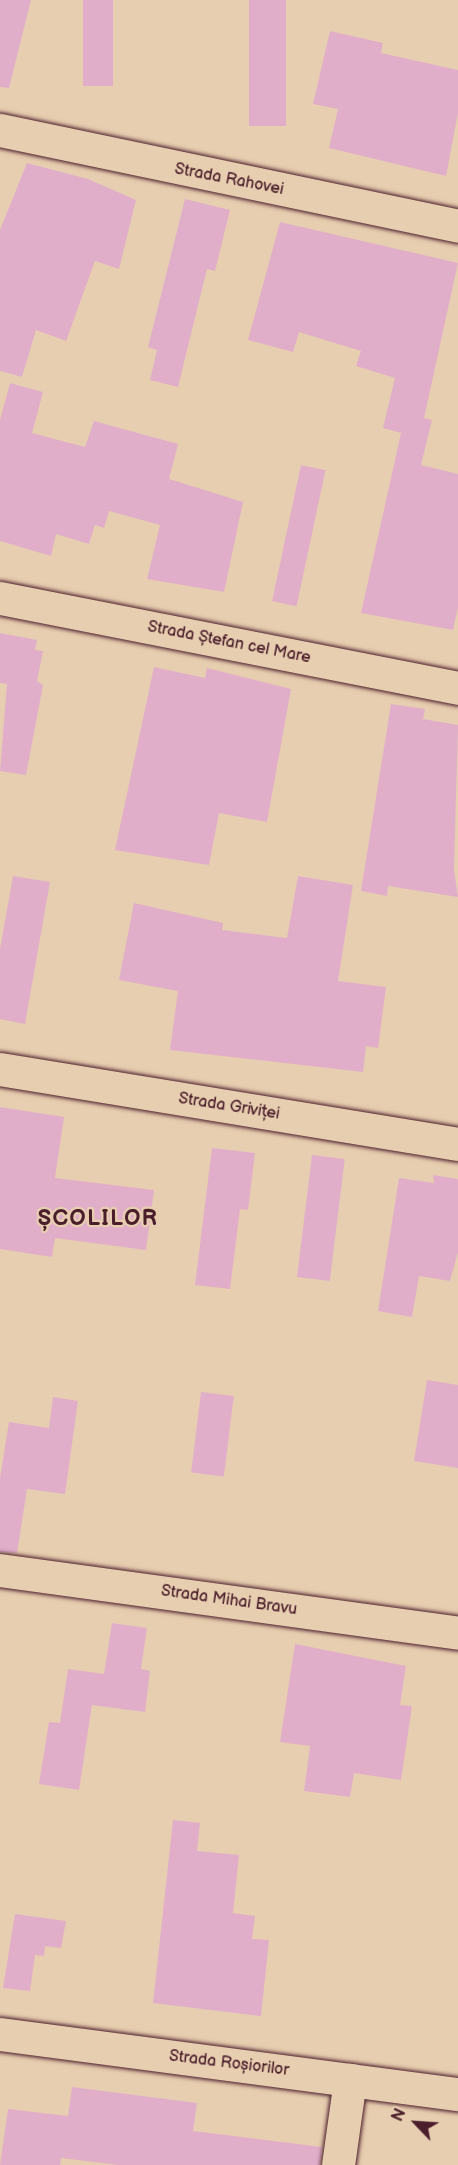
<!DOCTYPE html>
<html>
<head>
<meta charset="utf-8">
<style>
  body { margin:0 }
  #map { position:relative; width:458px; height:2165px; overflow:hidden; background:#e8ceb0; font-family:"Balsamiq Sans",sans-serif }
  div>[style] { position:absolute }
  .building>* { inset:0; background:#e1aec9; transform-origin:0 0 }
  .roads { filter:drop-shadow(0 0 2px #4a1f2b) drop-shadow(0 0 2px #4a1f2b) }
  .street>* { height:33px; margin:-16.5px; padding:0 16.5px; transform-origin:16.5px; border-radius:16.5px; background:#e8ceb0 }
  .secondary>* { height:33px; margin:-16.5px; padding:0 16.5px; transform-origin:16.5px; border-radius:16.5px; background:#e8ceb0 }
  span { translate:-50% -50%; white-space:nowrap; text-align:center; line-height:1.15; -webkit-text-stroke:4.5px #e8ceb0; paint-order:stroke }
  .street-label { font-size:16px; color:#4a1f2b }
  .district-label { font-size:22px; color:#4a1f2b; font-weight:700; letter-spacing:1.5px }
  .north { position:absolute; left:386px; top:2093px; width:60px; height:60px; -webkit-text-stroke:4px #e8ceb0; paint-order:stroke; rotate:295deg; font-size:16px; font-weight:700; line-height:24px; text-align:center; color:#4a1f2b }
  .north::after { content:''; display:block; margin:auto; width:21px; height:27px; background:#4a1f2b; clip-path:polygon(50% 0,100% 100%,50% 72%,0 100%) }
</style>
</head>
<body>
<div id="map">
  <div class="building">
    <div style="clip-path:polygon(0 0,31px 0,9px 88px,0 87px)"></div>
    <div style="left:83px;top:0;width:30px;height:86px"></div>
    <div style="left:249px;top:0;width:37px;height:126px"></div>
    <div style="clip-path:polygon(330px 31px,383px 43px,381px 53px,458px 70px,458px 113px,446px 176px,329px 148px,338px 109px,313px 104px)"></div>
    <div style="clip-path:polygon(27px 163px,88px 179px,136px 200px,119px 269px,95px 261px,66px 341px,36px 330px,22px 377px,0 371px,0 230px)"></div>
    <div style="clip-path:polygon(185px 199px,230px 210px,215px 271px,207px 269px,178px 387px,150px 380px,157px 350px,148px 347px)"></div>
    <div style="clip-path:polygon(280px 222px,458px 263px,424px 418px,432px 420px,421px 465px,458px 474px,458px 607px,453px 630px,361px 613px,401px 433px,383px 428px,395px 378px,356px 366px,361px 351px,299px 332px,293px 352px,248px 340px)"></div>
    <div style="clip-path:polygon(10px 383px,43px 392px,32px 433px,85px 447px,94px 421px,178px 444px,169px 479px,243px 502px,224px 592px,147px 579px,160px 525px,109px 511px,104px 528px,95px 525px,89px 544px,56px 534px,51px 556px,0 541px,0 420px)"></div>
    <div style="left:301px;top:465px;width:25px;height:139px;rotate:12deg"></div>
    <div style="clip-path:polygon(0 633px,37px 640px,35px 650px,43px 651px,37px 681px,43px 685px,26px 775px,0 771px,7px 684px,0 683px)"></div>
    <div style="clip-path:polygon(154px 667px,205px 678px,207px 668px,291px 689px,267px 822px,219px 813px,209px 865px,115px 850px)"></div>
    <div style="clip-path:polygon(391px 704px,425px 709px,423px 719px,458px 725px,454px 870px,458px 897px,388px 886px,387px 896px,361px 891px)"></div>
    <div style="clip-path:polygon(13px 876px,50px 882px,25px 1024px,0 1019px,0 949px)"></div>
    <div style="clip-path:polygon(298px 876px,353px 885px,338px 981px,386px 987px,378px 1048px,366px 1046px,363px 1072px,170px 1050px,178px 991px,119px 980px,134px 903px,223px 923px,222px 930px,287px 938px)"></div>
    <div style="clip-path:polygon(0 1107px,64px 1117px,55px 1178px,154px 1190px,146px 1250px,55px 1238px,52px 1257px,0 1249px)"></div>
    <div style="clip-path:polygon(212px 1148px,255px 1153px,248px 1210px,240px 1209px,230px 1289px,195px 1285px)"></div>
    <div style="left:312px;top:1155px;width:33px;height:123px;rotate:7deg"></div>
    <div style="clip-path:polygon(433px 1175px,458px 1179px,458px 1252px,450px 1281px,419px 1276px,412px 1317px,378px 1311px,399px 1178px,434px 1183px)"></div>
    <div style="clip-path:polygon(427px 1380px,458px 1385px,458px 1468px,414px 1461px)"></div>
    <div style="left:201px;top:1392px;width:33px;height:81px;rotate:7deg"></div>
    <div style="clip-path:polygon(53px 1397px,78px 1401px,65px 1494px,27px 1489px,17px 1553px,0 1552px,0 1478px,9px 1422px,49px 1428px)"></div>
    <div style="clip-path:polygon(112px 1623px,147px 1628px,141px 1669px,150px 1671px,145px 1712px,92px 1705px,79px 1790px,39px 1784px,49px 1722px,60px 1723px,68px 1669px,104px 1674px)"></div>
    <div style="clip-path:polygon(295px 1644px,406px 1666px,400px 1705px,412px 1706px,401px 1780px,354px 1773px,350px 1797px,304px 1791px,310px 1746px,280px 1742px)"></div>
    <div style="clip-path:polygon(173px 1820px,200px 1823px,197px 1851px,239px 1855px,233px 1913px,255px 1916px,252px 1939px,269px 1940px,261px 2016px,153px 2003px)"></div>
    <div style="clip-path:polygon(15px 1914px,66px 1921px,61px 1948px,45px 1946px,44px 1956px,35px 1955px,30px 1991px,3px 1988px)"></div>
    <div style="clip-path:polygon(72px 2087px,197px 2103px,193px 2131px,322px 2147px,320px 2165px,119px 2165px,61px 2158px,60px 2165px,0 2165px,8px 2109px,68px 2116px)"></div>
  </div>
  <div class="roads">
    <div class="street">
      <div style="left:0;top:130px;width:468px;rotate:11.8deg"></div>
      <div style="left:0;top:598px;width:467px;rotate:11.1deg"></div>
      <div style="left:0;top:1570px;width:462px;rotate:7.8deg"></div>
      <div style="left:0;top:2034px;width:462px;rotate:7.5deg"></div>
      <div style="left:338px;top:2165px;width:86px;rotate:-82deg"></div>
    </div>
    <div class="secondary">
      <div style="left:0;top:1069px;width:464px;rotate:9.3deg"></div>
    </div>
  </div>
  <div class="street-label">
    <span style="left:229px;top:180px;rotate:11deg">Strada Rahovei</span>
    <span style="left:229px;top:643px;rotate:11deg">Strada Ștefan cel Mare</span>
    <span style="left:229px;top:1107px;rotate:9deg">Strada Griviței</span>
    <span style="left:229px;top:1601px;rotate:8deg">Strada Mihai Bravu</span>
    <span style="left:229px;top:2064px;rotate:7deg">Strada Roșiorilor</span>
  </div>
  <div class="district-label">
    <span style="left:98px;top:1219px">ȘCOLILOR</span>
  </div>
  <div class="north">N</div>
</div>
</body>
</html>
